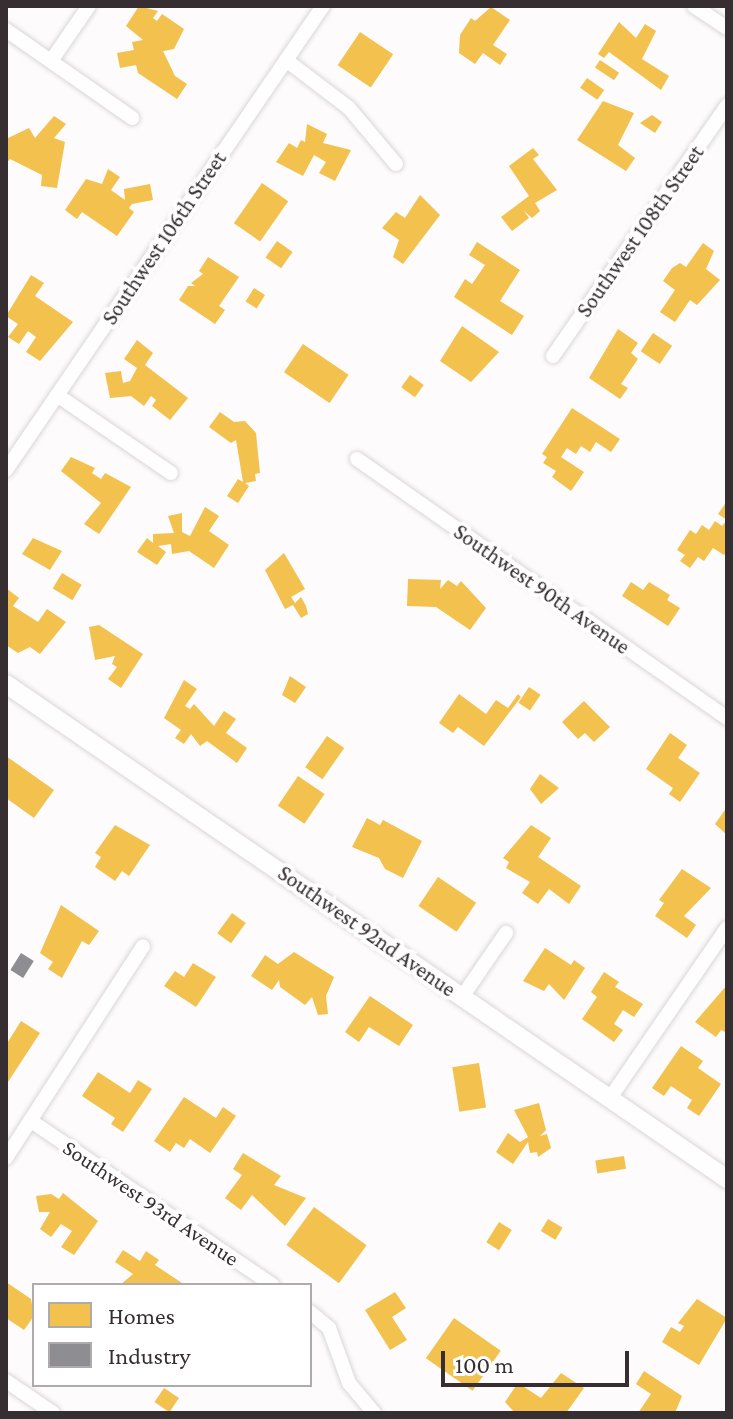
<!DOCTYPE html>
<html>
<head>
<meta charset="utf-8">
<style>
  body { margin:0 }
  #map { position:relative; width:733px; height:1419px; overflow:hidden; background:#fdfbfc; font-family:"Crimson Pro",serif }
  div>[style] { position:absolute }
  .homes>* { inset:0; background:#f2c14e; transform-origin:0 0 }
  .industry>* { inset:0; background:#8d8d92; transform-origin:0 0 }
  .roads { filter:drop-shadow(0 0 2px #dbd6d8) drop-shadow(0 0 2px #dbd6d8) }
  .minor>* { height:14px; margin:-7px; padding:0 7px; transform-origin:7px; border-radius:7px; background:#fffeff }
  .tertiary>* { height:18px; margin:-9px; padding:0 9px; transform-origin:9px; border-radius:9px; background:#fffeff }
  span { translate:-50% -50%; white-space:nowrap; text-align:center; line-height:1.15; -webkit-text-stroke:8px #fff; paint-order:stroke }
  .street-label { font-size:22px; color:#362e31 }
  .frame { position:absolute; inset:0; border:8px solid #362e31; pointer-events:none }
  .legend { position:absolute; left:32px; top:1283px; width:280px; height:104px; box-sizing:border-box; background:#fff; border:2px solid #afabad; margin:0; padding:10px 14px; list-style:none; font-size:24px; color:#362e31 }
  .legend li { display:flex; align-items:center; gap:16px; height:40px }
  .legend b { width:40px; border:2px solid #afabad }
  .scale { position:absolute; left:441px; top:1351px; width:188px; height:36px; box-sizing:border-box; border:4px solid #362e31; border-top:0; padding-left:10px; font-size:24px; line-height:28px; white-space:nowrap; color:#362e31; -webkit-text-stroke:6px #fff; paint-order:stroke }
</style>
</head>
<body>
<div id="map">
  <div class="homes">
    <div style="clip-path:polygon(139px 6px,158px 11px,153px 18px,157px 21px,162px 14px,184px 29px,174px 49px,163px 51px,175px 76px,187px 84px,177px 99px,138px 73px,136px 65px,120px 68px,117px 53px,134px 50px,132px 42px,143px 40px,126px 26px)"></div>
    <div style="clip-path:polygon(491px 7px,510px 20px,493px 45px,507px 54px,500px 65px,483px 53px,475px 64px,459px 53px,460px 35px,471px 18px,475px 21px)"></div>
    <div style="clip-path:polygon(619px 22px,636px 38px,645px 24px,656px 31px,642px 59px,669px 76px,661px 90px,609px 52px,604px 58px,598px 54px)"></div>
    <div style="left:360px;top:32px;width:40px;height:40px;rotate:34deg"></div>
    <div style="left:600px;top:60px;width:23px;height:9px;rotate:34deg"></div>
    <div style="left:587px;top:78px;width:21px;height:12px;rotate:35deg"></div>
    <div style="clip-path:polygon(603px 101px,634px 113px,618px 145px,635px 158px,626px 171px,577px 140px)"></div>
    <div style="clip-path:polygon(652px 115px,662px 122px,655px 133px,640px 123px)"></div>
    <div style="clip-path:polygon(54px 116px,66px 124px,54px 138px,65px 142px,57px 188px,41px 186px,42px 175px,10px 159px,6px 164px,6px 139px,29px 128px,35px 138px)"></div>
    <div style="clip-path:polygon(307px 124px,327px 134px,323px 143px,351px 150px,335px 181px,319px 173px,326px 162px,314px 155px,303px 176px,276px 162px,289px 143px,297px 148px,301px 140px,305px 142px)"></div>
    <div style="clip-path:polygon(533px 148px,539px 155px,533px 159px,557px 190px,535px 203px,540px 211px,532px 218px,524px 211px,529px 218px,512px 231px,501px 217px,529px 196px,509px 166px)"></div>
    <div style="clip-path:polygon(108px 169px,120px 177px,111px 190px,125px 200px,124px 189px,150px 184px,153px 200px,132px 204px,129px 208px,134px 212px,117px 236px,82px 212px,77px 219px,65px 210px,86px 179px,102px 184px)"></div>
    <div style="left:262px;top:183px;width:32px;height:49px;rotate:35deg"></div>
    <div style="clip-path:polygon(420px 195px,440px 215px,403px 264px,393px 257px,399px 240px,382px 228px,396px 212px,405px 218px)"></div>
    <div style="left:277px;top:241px;width:19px;height:20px;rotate:35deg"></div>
    <div style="clip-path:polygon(477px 242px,520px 270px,500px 301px,524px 316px,512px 335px,454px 297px,465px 279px,472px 284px,485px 265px,469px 255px)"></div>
    <div style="clip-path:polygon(703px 243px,714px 251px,706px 269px,720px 280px,697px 305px,690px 300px,675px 322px,660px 312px,675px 290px,663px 281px,672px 268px,680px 263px,686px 267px)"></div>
    <div style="clip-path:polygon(208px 257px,239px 277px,219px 306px,225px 310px,215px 324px,179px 300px,188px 286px,195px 286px,191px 283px,203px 274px,199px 271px)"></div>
    <div style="clip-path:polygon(31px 275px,44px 283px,35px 296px,73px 322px,40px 361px,26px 352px,36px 337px,28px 331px,19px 344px,8px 337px,18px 324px,6px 316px)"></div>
    <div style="left:254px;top:288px;width:13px;height:16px;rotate:32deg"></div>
    <div style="clip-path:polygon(462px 326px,499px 352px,471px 382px,440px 361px)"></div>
    <div style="clip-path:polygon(618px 329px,638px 343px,631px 353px,638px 359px,621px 384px,628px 388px,620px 399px,589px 378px)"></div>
    <div style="left:653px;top:333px;width:23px;height:22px;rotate:34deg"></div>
    <div style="clip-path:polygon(137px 340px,153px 353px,145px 365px,188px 398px,170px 420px,152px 406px,156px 400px,151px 396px,144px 406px,131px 396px,110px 398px,105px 373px,121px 371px,123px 383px,130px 381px,137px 368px,124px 359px)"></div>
    <div style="left:303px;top:344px;width:55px;height:34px;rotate:34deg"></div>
    <div style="left:410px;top:375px;width:17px;height:15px;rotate:36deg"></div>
    <div style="clip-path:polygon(572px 408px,620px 439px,611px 452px,596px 442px,590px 452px,581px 446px,576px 454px,567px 448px,561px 457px,584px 472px,571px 491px,552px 477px,556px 471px,543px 463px,547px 457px,542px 454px)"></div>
    <div style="clip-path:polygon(220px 412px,234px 422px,245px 421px,256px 433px,260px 473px,255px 474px,256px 481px,245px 483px,249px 486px,238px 503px,227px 496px,238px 479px,243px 482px,236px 440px,231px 443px,209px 427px)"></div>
    <div style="clip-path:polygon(71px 457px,95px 468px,92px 473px,101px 479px,105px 473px,131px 487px,99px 534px,84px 524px,101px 503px,61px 471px)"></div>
    <div style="clip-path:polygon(725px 504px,727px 506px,727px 551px,724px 555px,713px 548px,704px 561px,698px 557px,690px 568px,680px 561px,685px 555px,677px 550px,690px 530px,696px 534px,702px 525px,709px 530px,715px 521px,722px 526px,727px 520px,718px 514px)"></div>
    <div style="clip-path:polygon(205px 507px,219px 516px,209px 531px,229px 545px,214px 568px,189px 551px,172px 554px,171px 544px,158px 546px,166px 552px,157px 565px,137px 552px,147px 538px,153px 543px,153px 534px,174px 533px,168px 516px,182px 513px,182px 532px,190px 536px)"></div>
    <div style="clip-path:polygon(33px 538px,62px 551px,50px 570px,22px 554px)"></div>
    <div style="clip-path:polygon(284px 553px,305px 589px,291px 597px,295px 603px,301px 597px,306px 606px,308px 614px,301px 618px,293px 605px,285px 609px,265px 570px)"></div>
    <div style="left:62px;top:573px;width:23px;height:18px;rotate:31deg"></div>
    <div style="clip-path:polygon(408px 579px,441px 580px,440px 589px,448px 580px,457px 586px,461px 581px,486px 608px,470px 630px,436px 607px,407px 606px)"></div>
    <div style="clip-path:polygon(631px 582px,643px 590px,649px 582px,670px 595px,667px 600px,680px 608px,668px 626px,622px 596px)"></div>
    <div style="clip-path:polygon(6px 588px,19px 598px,13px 606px,38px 622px,47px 609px,66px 622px,40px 654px,30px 647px,18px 653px,6px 645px)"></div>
    <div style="clip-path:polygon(99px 625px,143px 654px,121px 688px,108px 679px,117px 667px,112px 664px,115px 656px,95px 660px,89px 627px)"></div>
    <div style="clip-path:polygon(290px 676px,306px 687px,295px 703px,282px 695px)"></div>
    <div style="clip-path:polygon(184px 680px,197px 689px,185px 706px,190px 709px,194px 704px,214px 726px,224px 711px,236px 719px,226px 733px,247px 748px,237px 763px,207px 741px,200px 746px,191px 734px,184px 744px,175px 738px,181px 730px,164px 718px)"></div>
    <div style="left:529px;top:687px;width:14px;height:19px;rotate:34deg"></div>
    <div style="clip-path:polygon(459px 694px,486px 714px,496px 700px,508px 708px,518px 694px,521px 697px,484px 746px,458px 727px,453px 733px,439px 723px)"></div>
    <div style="clip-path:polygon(584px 701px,610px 727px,594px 742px,585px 733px,578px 739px,562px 722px)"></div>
    <div style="clip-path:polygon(670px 733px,687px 745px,678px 758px,700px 773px,680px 802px,669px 794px,673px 788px,646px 769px)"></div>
    <div style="left:327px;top:736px;width:21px;height:38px;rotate:35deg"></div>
    <div style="clip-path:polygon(6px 756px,54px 790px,34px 818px,6px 798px)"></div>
    <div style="clip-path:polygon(540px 774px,559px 788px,541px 804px,530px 789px)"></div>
    <div style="left:298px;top:776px;width:32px;height:36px;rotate:34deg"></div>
    <div style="clip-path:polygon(727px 807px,727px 835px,715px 824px)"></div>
    <div style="clip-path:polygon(367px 818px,380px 825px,383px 820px,422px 841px,403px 878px,385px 869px,379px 858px,352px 847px)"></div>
    <div style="clip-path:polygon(115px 825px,150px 845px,129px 876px,122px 871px,115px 881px,95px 867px,101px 857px,95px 853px)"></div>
    <div style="clip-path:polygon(531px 825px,551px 838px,538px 857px,581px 886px,569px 904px,549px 889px,538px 904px,522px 893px,530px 882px,506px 868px,509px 862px,503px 858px)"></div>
    <div style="clip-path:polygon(682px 869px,711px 888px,684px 916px,696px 925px,687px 938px,655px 916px,664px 903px,659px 900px)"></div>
    <div style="left:438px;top:877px;width:46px;height:35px;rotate:34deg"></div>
    <div style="clip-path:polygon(61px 905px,99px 931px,89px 945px,82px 941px,62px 978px,48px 969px,53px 962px,40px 953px)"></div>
    <div style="left:232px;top:913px;width:17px;height:25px;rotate:36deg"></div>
    <div style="clip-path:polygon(545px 948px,571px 965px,574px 960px,585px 968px,564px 1000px,549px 984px,544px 991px,523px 981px)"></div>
    <div style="clip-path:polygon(294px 952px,334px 977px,326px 996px,328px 1014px,318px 1015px,312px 997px,305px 1005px,280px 987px,279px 980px,272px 990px,251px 976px,265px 955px,278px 964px)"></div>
    <div style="clip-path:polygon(193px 963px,216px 977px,196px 1007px,164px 986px,175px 971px,184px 977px)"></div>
    <div style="clip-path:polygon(604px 972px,619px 982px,615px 987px,643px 1004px,634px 1017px,623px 1010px,614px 1024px,623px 1030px,614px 1042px,582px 1019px,597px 997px,591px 992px)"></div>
    <div style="clip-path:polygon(727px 985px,727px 1033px,721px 1030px,716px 1037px,695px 1022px)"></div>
    <div style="clip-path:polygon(370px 996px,413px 1025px,399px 1046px,369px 1027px,359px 1042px,345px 1032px)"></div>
    <div style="clip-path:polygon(21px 1021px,40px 1033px,6px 1085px,6px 1045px)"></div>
    <div style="clip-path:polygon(681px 1046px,703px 1061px,698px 1068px,721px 1084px,699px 1116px,687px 1108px,692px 1100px,671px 1086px,664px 1096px,652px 1088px)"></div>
    <div style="left:479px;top:1063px;width:45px;height:27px;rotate:81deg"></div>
    <div style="clip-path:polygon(98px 1072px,130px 1093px,138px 1080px,152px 1089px,123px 1132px,111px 1124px,115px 1118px,82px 1096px)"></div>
    <div style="clip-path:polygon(184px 1097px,216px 1118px,223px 1107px,236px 1116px,210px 1153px,190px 1139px,184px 1148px,176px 1143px,170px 1152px,154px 1141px)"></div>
    <div style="clip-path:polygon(539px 1103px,546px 1130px,540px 1136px,547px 1134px,551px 1148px,538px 1157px,537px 1152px,530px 1153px,528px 1142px,513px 1164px,496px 1152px,508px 1133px,520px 1142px,528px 1137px,514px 1110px)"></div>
    <div style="clip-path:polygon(243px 1153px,281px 1176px,274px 1185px,306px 1198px,285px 1226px,252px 1195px,241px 1210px,225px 1198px,242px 1175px,233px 1169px)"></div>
    <div style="left:624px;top:1156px;width:13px;height:29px;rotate:81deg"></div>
    <div style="clip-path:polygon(63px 1193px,98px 1221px,74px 1255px,61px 1247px,72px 1231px,61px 1224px,51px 1237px,40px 1229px,50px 1212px,39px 1212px,36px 1196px,51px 1194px,59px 1199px)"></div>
    <div style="left:314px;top:1207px;width:65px;height:47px;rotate:36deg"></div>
    <div style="left:548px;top:1219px;width:17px;height:14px;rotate:31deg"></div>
    <div style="left:499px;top:1222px;width:15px;height:24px;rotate:32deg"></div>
    <div style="clip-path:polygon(123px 1250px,140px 1261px,146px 1251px,159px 1260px,155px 1265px,182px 1283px,120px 1285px,133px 1274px,115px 1262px)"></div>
    <div style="clip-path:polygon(6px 1282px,31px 1299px,34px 1316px,24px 1330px,6px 1318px)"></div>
    <div style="clip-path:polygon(395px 1292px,406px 1308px,392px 1317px,407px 1340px,390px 1350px,365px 1310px)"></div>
    <div style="clip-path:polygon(697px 1299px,727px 1318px,699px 1365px,662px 1342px,671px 1327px,680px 1332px,684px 1326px,678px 1323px)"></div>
    <div style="left:454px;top:1318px;width:57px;height:49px;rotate:35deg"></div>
    <div style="clip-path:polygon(644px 1371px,682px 1396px,675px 1413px,638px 1413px,651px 1394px,636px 1384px)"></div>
    <div style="clip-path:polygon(561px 1373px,584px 1388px,566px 1413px,515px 1413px,505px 1402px,518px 1383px,541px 1398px)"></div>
    <div style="left:164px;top:1388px;width:18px;height:17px;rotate:34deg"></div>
  </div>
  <div class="industry">
    <div style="left:21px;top:953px;width:15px;height:20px;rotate:32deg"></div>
  </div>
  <div class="roads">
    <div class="minor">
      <div style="left:694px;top:6px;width:40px;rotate:34deg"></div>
      <div style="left:6px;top:30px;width:154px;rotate:34.9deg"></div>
      <div style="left:286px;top:60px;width:79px;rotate:37.3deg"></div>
      <div style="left:349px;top:108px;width:73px;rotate:50deg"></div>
      <div style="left:51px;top:61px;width:67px;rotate:-55.4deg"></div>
      <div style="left:553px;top:356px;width:305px;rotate:-55.2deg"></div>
      <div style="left:57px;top:395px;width:138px;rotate:34.4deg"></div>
      <div style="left:357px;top:459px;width:452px;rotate:35deg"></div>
      <div style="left:6px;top:470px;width:562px;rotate:-55.66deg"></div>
      <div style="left:462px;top:997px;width:78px;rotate:-55.5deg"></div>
      <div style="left:610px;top:1098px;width:206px;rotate:-55.5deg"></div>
      <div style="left:31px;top:1121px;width:292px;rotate:34.2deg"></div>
      <div style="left:6px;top:1158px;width:252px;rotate:-57.1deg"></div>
      <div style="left:310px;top:1312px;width:25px;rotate:40deg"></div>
      <div style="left:329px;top:1328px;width:59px;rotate:70deg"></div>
      <div style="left:349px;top:1383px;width:39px;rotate:50deg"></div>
      <div style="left:6px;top:1381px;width:57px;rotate:34.2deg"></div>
    </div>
    <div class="tertiary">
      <div style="left:6px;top:684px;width:875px;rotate:34.47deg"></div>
    </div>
  </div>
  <div class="street-label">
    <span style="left:640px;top:231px;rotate:-55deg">Southwest 108th Street</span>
    <span style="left:164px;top:238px;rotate:-56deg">Southwest 106th Street</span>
    <span style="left:542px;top:589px;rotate:35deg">Southwest 90th Avenue</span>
    <span style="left:367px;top:931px;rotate:35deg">Southwest 92nd Avenue</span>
    <span style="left:151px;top:1203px;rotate:34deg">Southwest 93rd Avenue</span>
  </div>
  <div class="frame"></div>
  <ul class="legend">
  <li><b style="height:22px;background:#f2c14e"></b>Homes</li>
  <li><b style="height:22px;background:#8d8d92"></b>Industry</li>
  </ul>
  <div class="scale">100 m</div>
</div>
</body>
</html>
